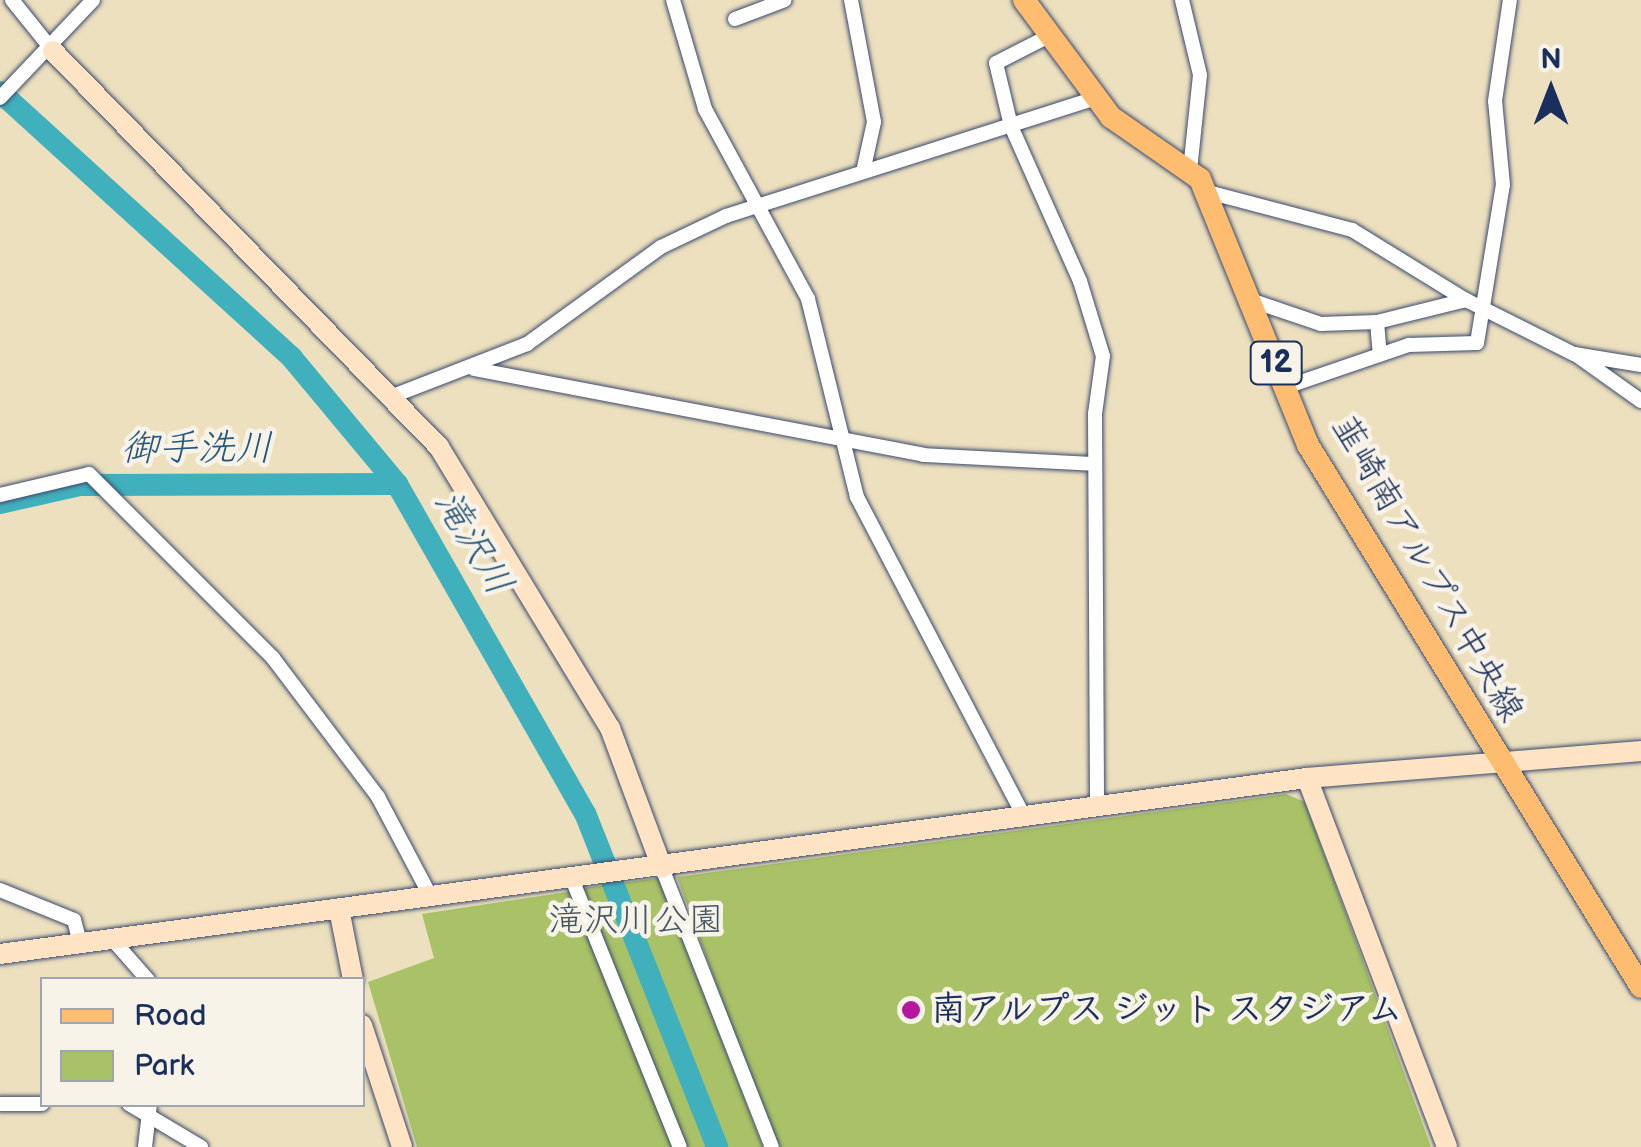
<!DOCTYPE html>
<html>
<head>
<meta charset="utf-8">
<style>
  body { margin:0 }
  #map { position:relative; width:1641px; height:1147px; overflow:hidden; background:#ede0bf; font-family:"Balsamiq Sans","Klee One",sans-serif }
  div>[style] { position:absolute }
  .green>* { inset:0; background:#aac267 }
  .river>* { height:22px; margin:-11px; padding:0 11px; transform-origin:11px; border-radius:11px; background:#41b0bd }
  .roads { filter:drop-shadow(0 0 2px #3a4a6d) drop-shadow(0 0 2px #3a4a6d) }
  .street>* { height:14px; margin:-7px; padding:0 7px; transform-origin:7px; border-radius:7px; background:#fff }
  .secondary>* { height:20px; margin:-10px; padding:0 10px; transform-origin:10px; border-radius:10px; background:#fee4c5 }
  .primary>* { height:22px; margin:-11px; padding:0 11px; transform-origin:11px; border-radius:11px; background:#fdbc6f }
  .dots>* { width:28px; height:28px; translate:-50% -50%; box-sizing:border-box; border:5px solid #f7f3e8; border-radius:50% }
  span { translate:-50% -50%; white-space:nowrap; text-align:center; line-height:1.15; -webkit-text-stroke:9px #f7f3e8; paint-order:stroke }
  .shield-label span { padding:2px 8px; background:#f7f3e8; border:2px solid; border-radius:8px; -webkit-text-stroke-width:0 }
  .shield-label { font-size:32px; color:#1b2f5e; font-weight:700 }
  .street-label { font-size:35px; color:#1b2f5e }
  .park-label { font-size:35px; color:#3f5460 }
  .poi-label { font-size:35px; color:#1b2f5e; font-weight:700 }
  .left { translate:0 -50%; text-align:left }
  .water-label { font-size:38px; color:#26567a; font-style:italic }
  .legend { position:absolute; left:40px; top:977px; width:325px; height:130px; box-sizing:border-box; background:#f7f3e8; border:2px solid #9fa5b1; margin:0; padding:12px 18px; list-style:none; font-size:30px; color:#1b2f5e }
  .legend li { display:flex; align-items:center; gap:20px; height:50px }
  .legend b { width:50px; border:2px solid #9fa5b1 }
  .north { position:absolute; left:1501px; top:40px; width:100px; height:100px; -webkit-text-stroke:8px #f7f3e8; paint-order:stroke; rotate:0deg; font-size:28px; font-weight:700; line-height:40px; text-align:center; color:#1b2f5e }
  .north::after { content:''; display:block; margin:auto; width:35px; height:45px; background:#1b2f5e; clip-path:polygon(50% 0,100% 100%,50% 72%,0 100%) }
</style>
</head>
<body>
<div id="map">
  <div class="green">
    <div style="clip-path:polygon(1286px 794px,1305px 802px,1431px 1147px,776px 1147px,677px 877px)"></div>
    <div style="clip-path:polygon(659px 878px,763px 1147px,685px 1147px,583px 888px)"></div>
    <div style="clip-path:polygon(573px 891px,675px 1147px,417px 1147px,368px 982px,434px 958px,422px 914px)"></div>
  </div>
  <div class="river">
    <div style="left:0;top:92px;width:395px;rotate:42.3deg"></div>
    <div style="left:292px;top:358px;width:164px;rotate:50.2deg"></div>
    <div style="left:397px;top:484px;width:379px;rotate:60.3deg"></div>
    <div style="left:585px;top:813px;width:359px;rotate:68.4deg"></div>
    <div style="left:0;top:503px;width:82px;rotate:-12.7deg"></div>
    <div style="left:80px;top:485px;width:317px;rotate:-0.2deg"></div>
  </div>
  <div class="roads">
    <div class="street">
      <div style="left:12px;top:0;width:65px;rotate:51.2deg"></div>
      <div style="left:673px;top:0;width:114px;rotate:73.6deg"></div>
      <div style="left:705px;top:109px;width:216px;rotate:61.5deg"></div>
      <div style="left:808px;top:299px;width:204px;rotate:76.1deg"></div>
      <div style="left:857px;top:497px;width:359px;rotate:62.4deg"></div>
      <div style="left:851px;top:0;width:124px;rotate:79.3deg"></div>
      <div style="left:874px;top:122px;width:51px;rotate:102.4deg"></div>
      <div style="left:1182px;top:0;width:77px;rotate:76.5deg"></div>
      <div style="left:1200px;top:75px;width:96px;rotate:96deg"></div>
      <div style="left:735px;top:19px;width:53px;rotate:-20.8deg"></div>
      <div style="left:1045px;top:38px;width:55px;rotate:153deg"></div>
      <div style="left:996px;top:63px;width:65px;rotate:76.6deg"></div>
      <div style="left:1011px;top:126px;width:170px;rotate:66deg"></div>
      <div style="left:1080px;top:281px;width:78px;rotate:73deg"></div>
      <div style="left:1103px;top:356px;width:59px;rotate:97.9deg"></div>
      <div style="left:1095px;top:414px;width:392px;rotate:89.7deg"></div>
      <div style="left:0;top:98px;width:135px;rotate:-46.5deg"></div>
      <div style="left:1208px;top:192px;width:149px;rotate:14.8deg"></div>
      <div style="left:1352px;top:230px;width:134px;rotate:31.6deg"></div>
      <div style="left:1253px;top:301px;width:72px;rotate:18.7deg"></div>
      <div style="left:1321px;top:324px;width:56px;rotate:-2deg"></div>
      <div style="left:1377px;top:322px;width:92px;rotate:-13.9deg"></div>
      <div style="left:1466px;top:300px;width:121px;rotate:26.6deg"></div>
      <div style="left:1574px;top:354px;width:68px;rotate:9.3deg"></div>
      <div style="left:1377px;top:322px;width:33px;rotate:85deg"></div>
      <div style="left:1575px;top:354px;width:81px;rotate:35.5deg"></div>
      <div style="left:474px;top:369px;width:457px;rotate:10.8deg"></div>
      <div style="left:923px;top:455px;width:172px;rotate:3deg"></div>
      <div style="left:1286px;top:387px;width:130px;rotate:-18.9deg"></div>
      <div style="left:1409px;top:345px;width:68px;rotate:-1.7deg"></div>
      <div style="left:1477px;top:343px;width:160px;rotate:-80.7deg"></div>
      <div style="left:1503px;top:185px;width:84px;rotate:-95.4deg"></div>
      <div style="left:1495px;top:101px;width:102px;rotate:-81.6deg"></div>
      <div style="left:393px;top:396px;width:144px;rotate:-21.2deg"></div>
      <div style="left:527px;top:344px;width:165px;rotate:-35.9deg"></div>
      <div style="left:661px;top:247px;width:72px;rotate:-25.5deg"></div>
      <div style="left:726px;top:216px;width:387px;rotate:-17.7deg"></div>
      <div style="left:0;top:495px;width:91px;rotate:-13.3deg"></div>
      <div style="left:89px;top:474px;width:260px;rotate:45deg"></div>
      <div style="left:273px;top:658px;width:174px;rotate:52.9deg"></div>
      <div style="left:378px;top:797px;width:113px;rotate:62.1deg"></div>
      <div style="left:662px;top:868px;width:300px;rotate:68.5deg"></div>
      <div style="left:572px;top:879px;width:289px;rotate:68.1deg"></div>
      <div style="left:0;top:890px;width:80px;rotate:22.1deg"></div>
      <div style="left:74px;top:920px;width:24px;rotate:75deg"></div>
      <div style="left:112px;top:939px;width:55px;rotate:48.7deg"></div>
      <div style="left:0;top:1104px;width:42px"></div>
      <div style="left:129px;top:1104px;width:84px;rotate:30.8deg"></div>
      <div style="left:145px;top:1147px;width:43px;rotate:-83.4deg"></div>
    </div>
    <div class="secondary">
      <div style="left:53px;top:51px;width:553px;rotate:45.73deg"></div>
      <div style="left:439px;top:447px;width:329px;rotate:58.7deg"></div>
      <div style="left:610px;top:728px;width:149px;rotate:69.6deg"></div>
      <div style="left:1307px;top:778px;width:395px;rotate:69.2deg"></div>
      <div style="left:339px;top:909px;width:72px;rotate:78.8deg"></div>
      <div style="left:0;top:954px;width:1319px;rotate:-7.67deg"></div>
      <div style="left:1307px;top:778px;width:335px;rotate:-4.6deg"></div>
      <div style="left:362px;top:1025px;width:128px;rotate:71.8deg"></div>
    </div>
    <div class="primary">
      <div style="left:1024px;top:0;width:146px;rotate:53.4deg"></div>
      <div style="left:1111px;top:117px;width:108px;rotate:34.9deg"></div>
      <div style="left:1200px;top:179px;width:287px;rotate:67.9deg"></div>
      <div style="left:1308px;top:445px;width:636px;rotate:58.43deg"></div>
    </div>
  </div>
  <div class="dots">
    <div style="left:911px;top:1010px;background:#b5179e"></div>
  </div>
  <div class="shield-label">
    <span style="left:1276px;top:363px">12</span>
  </div>
  <div class="street-label">
    <span style="left:1427px;top:569px;rotate:60deg">韮崎南アルプス中央線</span>
  </div>
  <div class="park-label">
    <span style="left:636px;top:921px">滝沢川公園</span>
  </div>
  <div class="poi-label">
    <span class="left" style="left:931px;top:1010px">南アルプス ジット スタジアム</span>
  </div>
  <div class="water-label">
    <span style="left:197px;top:449px">御手洗川</span>
    <span style="left:473px;top:543px;rotate:59deg">滝沢川</span>
  </div>
  <ul class="legend">
  <li><b style="height:12px;background:#fdbc6f"></b>Road</li>
  <li><b style="height:28px;background:#aac267"></b>Park</li>
  </ul>
  <div class="north">N</div>
</div>
</body>
</html>
